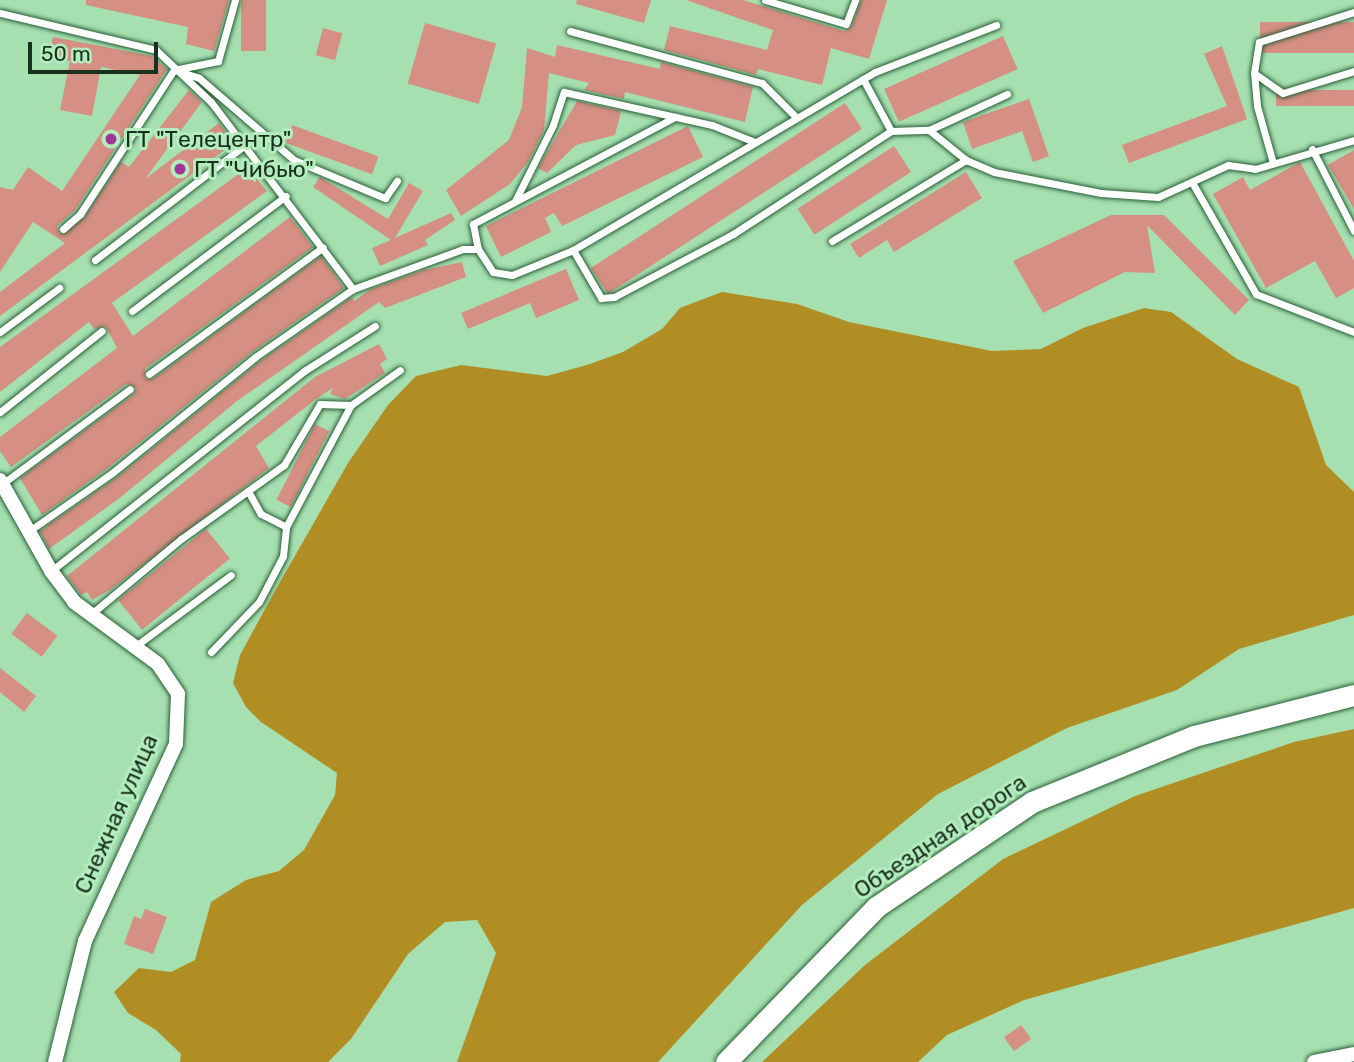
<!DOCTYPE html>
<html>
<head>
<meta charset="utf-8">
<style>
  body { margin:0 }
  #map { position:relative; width:1354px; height:1062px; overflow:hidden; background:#a6e0b1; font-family:Rubik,sans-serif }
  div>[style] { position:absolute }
  .forest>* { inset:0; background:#b08e24 }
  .building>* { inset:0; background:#d58f83; transform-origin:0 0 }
  .roads { filter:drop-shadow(0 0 2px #295f37) drop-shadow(0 0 2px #295f37) }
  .service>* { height:7px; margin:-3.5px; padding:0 3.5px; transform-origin:3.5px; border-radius:3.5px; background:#fff }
  .minor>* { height:14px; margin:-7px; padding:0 7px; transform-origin:7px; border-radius:7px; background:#fff }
  .primary>* { height:21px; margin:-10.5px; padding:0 10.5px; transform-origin:10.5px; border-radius:10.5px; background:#fff }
  .dots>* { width:19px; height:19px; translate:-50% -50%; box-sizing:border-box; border:4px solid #b3edbd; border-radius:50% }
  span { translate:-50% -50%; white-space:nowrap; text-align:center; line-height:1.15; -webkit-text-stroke:6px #b3edbd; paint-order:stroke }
  .poi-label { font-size:23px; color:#19301e }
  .left { translate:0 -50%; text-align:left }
  .street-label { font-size:23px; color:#19301e }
  .scale { position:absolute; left:28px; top:42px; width:130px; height:32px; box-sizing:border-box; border:4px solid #19301e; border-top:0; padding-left:9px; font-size:21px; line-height:24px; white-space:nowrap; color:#19301e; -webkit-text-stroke:5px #b3edbd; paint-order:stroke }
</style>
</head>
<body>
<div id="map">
  <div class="forest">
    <div style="clip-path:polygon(722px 292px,797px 304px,849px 322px,992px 351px,1041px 349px,1083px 328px,1144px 308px,1171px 312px,1237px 359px,1299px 387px,1326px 465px,1354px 492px,1354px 615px,1239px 649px,1177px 690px,1067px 728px,938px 794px,802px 905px,658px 1062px,457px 1062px,496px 953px,477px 920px,445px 922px,408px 954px,351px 1039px,328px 1062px,180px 1062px,181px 1054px,156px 1030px,128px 1013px,114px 992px,139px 968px,171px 972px,195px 960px,211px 902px,246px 880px,279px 871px,304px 850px,335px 795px,337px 773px,261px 722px,246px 707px,233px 683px,240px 655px,276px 589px,348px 463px,388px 405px,416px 376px,461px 365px,547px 376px,587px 365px,623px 352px,662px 329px,680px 308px)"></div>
    <div style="clip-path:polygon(1354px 729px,1354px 908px,1024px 1000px,947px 1035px,918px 1062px,762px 1062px,865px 965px,1003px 859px,1135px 796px,1294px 742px)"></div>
  </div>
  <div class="building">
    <div style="clip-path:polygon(86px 0,229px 0,214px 51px,186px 44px,188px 27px,86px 5px)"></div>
    <div style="left:241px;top:0;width:25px;height:51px"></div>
    <div style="clip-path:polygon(577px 0,651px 0,644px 23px,576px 4px)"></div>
    <div style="clip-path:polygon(686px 0,743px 0,844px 31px,852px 26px,861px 0,887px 0,869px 59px,831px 48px,822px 85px,758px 69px,756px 75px,664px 50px,670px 26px,767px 50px,773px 30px)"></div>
    <div style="left:1354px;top:22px;width:31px;height:94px;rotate:90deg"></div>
    <div style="left:425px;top:23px;width:74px;height:63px;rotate:16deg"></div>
    <div style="left:323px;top:28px;width:20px;height:28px;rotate:15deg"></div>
    <div style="left:1003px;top:36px;width:36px;height:130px;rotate:66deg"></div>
    <div style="clip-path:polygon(53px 37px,152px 56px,167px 69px,75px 210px,57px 226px,60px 234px,84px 218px,121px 162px,129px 167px,189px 90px,202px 102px,145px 179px,219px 123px,234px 143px,0 316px,0 292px,65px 243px,33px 222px,0 272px,0 187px,13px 190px,28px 167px,62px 191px,140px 75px,101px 67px,92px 116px,60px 110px,70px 61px,49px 57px)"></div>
    <div style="clip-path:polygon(557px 45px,660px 69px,661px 62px,753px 87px,745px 122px,625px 92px,624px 99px,584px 90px,589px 83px,549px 73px,544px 130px,528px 162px,510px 184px,461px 216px,446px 190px,509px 140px,522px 107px,527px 48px,555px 57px)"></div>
    <div style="clip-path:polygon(1222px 46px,1247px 119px,1129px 163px,1122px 145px,1227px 106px,1204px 54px)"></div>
    <div style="left:1354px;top:90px;width:16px;height:78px;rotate:90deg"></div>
    <div style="clip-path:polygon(1029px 99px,1049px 156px,1033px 162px,1022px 131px,972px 149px,963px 122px)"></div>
    <div style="clip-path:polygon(577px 101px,621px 111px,615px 135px,576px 145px,547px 173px,538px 168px)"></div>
    <div style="left:845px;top:103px;width:31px;height:303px;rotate:57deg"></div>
    <div style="left:292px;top:125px;width:92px;height:19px;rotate:20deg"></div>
    <div style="clip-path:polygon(688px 126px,703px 157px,562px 226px,554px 213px,545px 218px,551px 232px,501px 257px,486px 226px)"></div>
    <div style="left:894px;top:146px;width:31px;height:115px;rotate:57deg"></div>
    <div style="clip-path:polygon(1354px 150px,1354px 209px,1328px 165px)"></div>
    <div style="clip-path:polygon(1300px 162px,1354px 261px,1354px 288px,1336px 298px,1315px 261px,1266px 288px,1213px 194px,1243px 177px,1250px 190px)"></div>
    <div style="clip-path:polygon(247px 168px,267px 191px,112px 303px,133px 336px,290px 217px,313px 247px,145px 369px,145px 378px,153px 379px,321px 256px,344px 288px,252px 352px,108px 468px,42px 515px,20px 478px,134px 394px,136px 388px,126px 384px,11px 467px,0 451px,0 437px,117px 348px,106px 327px,94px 329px,89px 322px,0 392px,0 347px)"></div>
    <div style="clip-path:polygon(966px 172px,982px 198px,894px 252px,887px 240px,859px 258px,850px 244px)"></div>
    <div style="clip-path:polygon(320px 177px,388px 219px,409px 183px,423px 191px,395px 238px,451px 213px,455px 220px,425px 240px,428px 245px,380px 266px,372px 248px,391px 240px,313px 187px)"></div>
    <div style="clip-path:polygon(1111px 215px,1164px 215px,1249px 300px,1235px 315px,1147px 225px,1155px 273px,1125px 272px,1043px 313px,1013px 261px)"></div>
    <div style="clip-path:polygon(462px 262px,466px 277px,385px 308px,379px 302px,237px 401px,121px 497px,49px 549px,40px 532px,48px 525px,116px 478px,259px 362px,352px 297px,354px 301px,371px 289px,424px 270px)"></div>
    <div style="clip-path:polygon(566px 269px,579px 300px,536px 318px,530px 303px,468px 329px,461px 313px)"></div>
    <div style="clip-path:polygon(379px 344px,387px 359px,380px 364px,385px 373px,345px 399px,330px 394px,333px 388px,316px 399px,256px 446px,269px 468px,110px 590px,92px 600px,87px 592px,81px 595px,67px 576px,315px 377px)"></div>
    <div style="left:315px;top:424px;width:16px;height:85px;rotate:27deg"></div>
    <div style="left:206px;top:529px;width:38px;height:113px;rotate:51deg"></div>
    <div style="left:27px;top:613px;width:38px;height:26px;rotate:37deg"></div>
    <div style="clip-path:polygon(0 668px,36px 696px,24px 712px,0 692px)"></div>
    <div style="clip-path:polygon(145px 909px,167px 917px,153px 954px,124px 944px,134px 916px,141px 919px)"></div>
    <div style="left:1021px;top:1025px;width:17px;height:21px;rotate:54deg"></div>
  </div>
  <div class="roads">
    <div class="service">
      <div style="left:765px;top:0;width:84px;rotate:16.5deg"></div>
      <div style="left:846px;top:24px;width:26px;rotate:-69deg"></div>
      <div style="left:0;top:13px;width:160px;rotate:13.3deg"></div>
      <div style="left:156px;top:50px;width:76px;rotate:43.4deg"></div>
      <div style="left:211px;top:102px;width:235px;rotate:52.8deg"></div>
      <div style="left:570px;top:31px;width:199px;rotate:15.2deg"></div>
      <div style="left:762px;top:83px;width:48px;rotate:45deg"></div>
      <div style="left:178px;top:71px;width:22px;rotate:18deg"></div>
      <div style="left:199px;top:78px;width:125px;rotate:40.8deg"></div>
      <div style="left:294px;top:160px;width:99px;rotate:22.7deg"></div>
      <div style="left:385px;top:198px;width:21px;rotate:-55deg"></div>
      <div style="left:1254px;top:73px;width:35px;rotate:35deg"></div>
      <div style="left:1283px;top:93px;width:74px;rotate:-17.2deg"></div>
      <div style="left:863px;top:79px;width:59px;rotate:61.7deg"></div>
      <div style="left:675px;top:117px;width:229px;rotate:152.1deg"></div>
      <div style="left:473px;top:224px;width:25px;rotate:79deg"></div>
      <div style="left:478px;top:249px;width:27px;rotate:57deg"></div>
      <div style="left:493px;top:272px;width:19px;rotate:9deg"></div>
      <div style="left:512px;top:275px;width:66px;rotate:-22.3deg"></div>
      <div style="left:573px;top:250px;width:351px;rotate:-30.5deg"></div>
      <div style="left:875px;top:72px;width:130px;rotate:-21.2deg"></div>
      <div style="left:929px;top:130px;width:48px;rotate:39deg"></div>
      <div style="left:966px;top:160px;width:30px;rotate:23deg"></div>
      <div style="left:994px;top:172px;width:109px;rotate:11.1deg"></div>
      <div style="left:1101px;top:193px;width:57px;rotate:4deg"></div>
      <div style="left:1158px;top:197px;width:77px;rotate:-24.6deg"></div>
      <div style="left:1228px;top:165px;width:27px;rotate:8deg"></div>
      <div style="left:1255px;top:169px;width:103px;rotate:-16.3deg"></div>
      <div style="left:1312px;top:149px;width:92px;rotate:62.9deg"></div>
      <div style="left:1273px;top:163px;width:59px;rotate:-105.7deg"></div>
      <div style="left:1257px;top:106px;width:33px;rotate:-95deg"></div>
      <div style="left:1254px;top:73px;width:31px;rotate:-81deg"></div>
      <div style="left:1259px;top:42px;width:100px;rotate:-17.5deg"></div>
      <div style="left:1193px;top:184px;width:127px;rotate:60.2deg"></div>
      <div style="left:1256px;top:294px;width:105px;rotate:21.2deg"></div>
      <div style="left:515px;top:201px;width:85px;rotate:-63.4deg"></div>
      <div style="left:553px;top:125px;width:35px;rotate:-72deg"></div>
      <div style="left:564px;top:92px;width:152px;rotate:12.6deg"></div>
      <div style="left:712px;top:125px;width:46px;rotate:21.6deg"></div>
      <div style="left:63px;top:229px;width:23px;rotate:-41deg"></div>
      <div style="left:80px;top:214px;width:172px;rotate:-56.9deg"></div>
      <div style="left:174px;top:70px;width:45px;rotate:-11.6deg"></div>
      <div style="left:218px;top:61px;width:63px;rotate:-74.4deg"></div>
      <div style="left:832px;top:241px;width:157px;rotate:-31.2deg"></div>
      <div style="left:573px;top:250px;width:56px;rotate:59.7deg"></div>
      <div style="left:601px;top:298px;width:13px;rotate:-4deg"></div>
      <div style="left:614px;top:297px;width:135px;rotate:-27.9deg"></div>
      <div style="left:733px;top:234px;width:189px;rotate:-33.1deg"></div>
      <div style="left:891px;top:131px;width:38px;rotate:-2deg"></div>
      <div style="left:929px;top:130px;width:86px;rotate:-24.8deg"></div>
      <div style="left:95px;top:260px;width:189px;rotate:-37.5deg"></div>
      <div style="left:132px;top:311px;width:192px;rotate:-36.8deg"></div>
      <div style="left:0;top:332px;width:74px;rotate:-36.7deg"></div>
      <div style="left:149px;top:374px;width:215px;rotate:-36.1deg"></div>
      <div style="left:0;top:412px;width:130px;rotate:-38.5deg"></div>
      <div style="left:2px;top:484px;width:159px;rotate:-36.6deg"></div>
      <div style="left:248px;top:491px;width:26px;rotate:61deg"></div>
      <div style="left:261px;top:514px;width:28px;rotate:27deg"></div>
      <div style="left:29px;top:531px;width:101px;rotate:-34.9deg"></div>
      <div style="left:112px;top:473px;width:184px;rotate:-39deg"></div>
      <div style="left:255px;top:357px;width:119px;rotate:-34.8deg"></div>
      <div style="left:353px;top:289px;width:117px;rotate:-20deg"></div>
      <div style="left:463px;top:249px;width:15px"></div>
      <div style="left:51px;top:571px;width:323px;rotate:-38.3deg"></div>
      <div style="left:304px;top:371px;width:84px;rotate:-32.4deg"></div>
      <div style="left:90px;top:615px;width:119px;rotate:-39.9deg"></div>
      <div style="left:181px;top:539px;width:127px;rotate:-35.7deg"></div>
      <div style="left:284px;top:465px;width:71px;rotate:-59.5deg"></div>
      <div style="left:320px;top:404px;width:31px;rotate:2deg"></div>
      <div style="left:137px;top:645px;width:117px;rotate:-36.7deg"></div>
      <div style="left:211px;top:652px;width:69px;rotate:-46.2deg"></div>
      <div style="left:259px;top:602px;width:52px;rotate:-62.4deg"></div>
      <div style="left:283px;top:556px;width:29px;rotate:-84deg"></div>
      <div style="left:286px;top:527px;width:138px;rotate:-62deg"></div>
      <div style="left:351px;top:405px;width:60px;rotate:-35.5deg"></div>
    </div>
    <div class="minor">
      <div style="left:0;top:480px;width:104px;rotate:60.7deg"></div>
      <div style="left:51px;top:571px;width:39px;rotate:53deg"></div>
      <div style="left:74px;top:602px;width:104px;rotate:36.4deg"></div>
      <div style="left:158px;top:664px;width:36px;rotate:56deg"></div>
      <div style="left:178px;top:694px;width:50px;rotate:92.3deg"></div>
      <div style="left:176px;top:744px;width:217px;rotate:114.8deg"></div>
      <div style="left:85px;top:941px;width:125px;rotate:103.9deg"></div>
      <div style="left:1314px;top:1062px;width:41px;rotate:-11.3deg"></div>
    </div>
    <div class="primary">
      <div style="left:726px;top:1062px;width:216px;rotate:-45.9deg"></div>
      <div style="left:876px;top:907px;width:188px;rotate:-33.9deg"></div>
      <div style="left:1032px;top:802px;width:175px;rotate:-22.2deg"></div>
      <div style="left:1194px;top:736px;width:165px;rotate:-14.4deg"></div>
    </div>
  </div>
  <div class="dots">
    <div style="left:111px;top:139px;background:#9e3699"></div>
    <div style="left:180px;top:169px;background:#9e3699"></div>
  </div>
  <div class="poi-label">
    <span class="left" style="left:125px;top:139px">ГТ "Телецентр"</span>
    <span class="left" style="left:194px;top:169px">ГТ "Чибью"</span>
  </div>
  <div class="street-label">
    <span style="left:116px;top:814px;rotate:-66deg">Снежная улица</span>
    <span style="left:940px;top:836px;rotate:-34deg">Объездная дорога</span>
  </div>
  <div class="scale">50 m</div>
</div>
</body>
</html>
